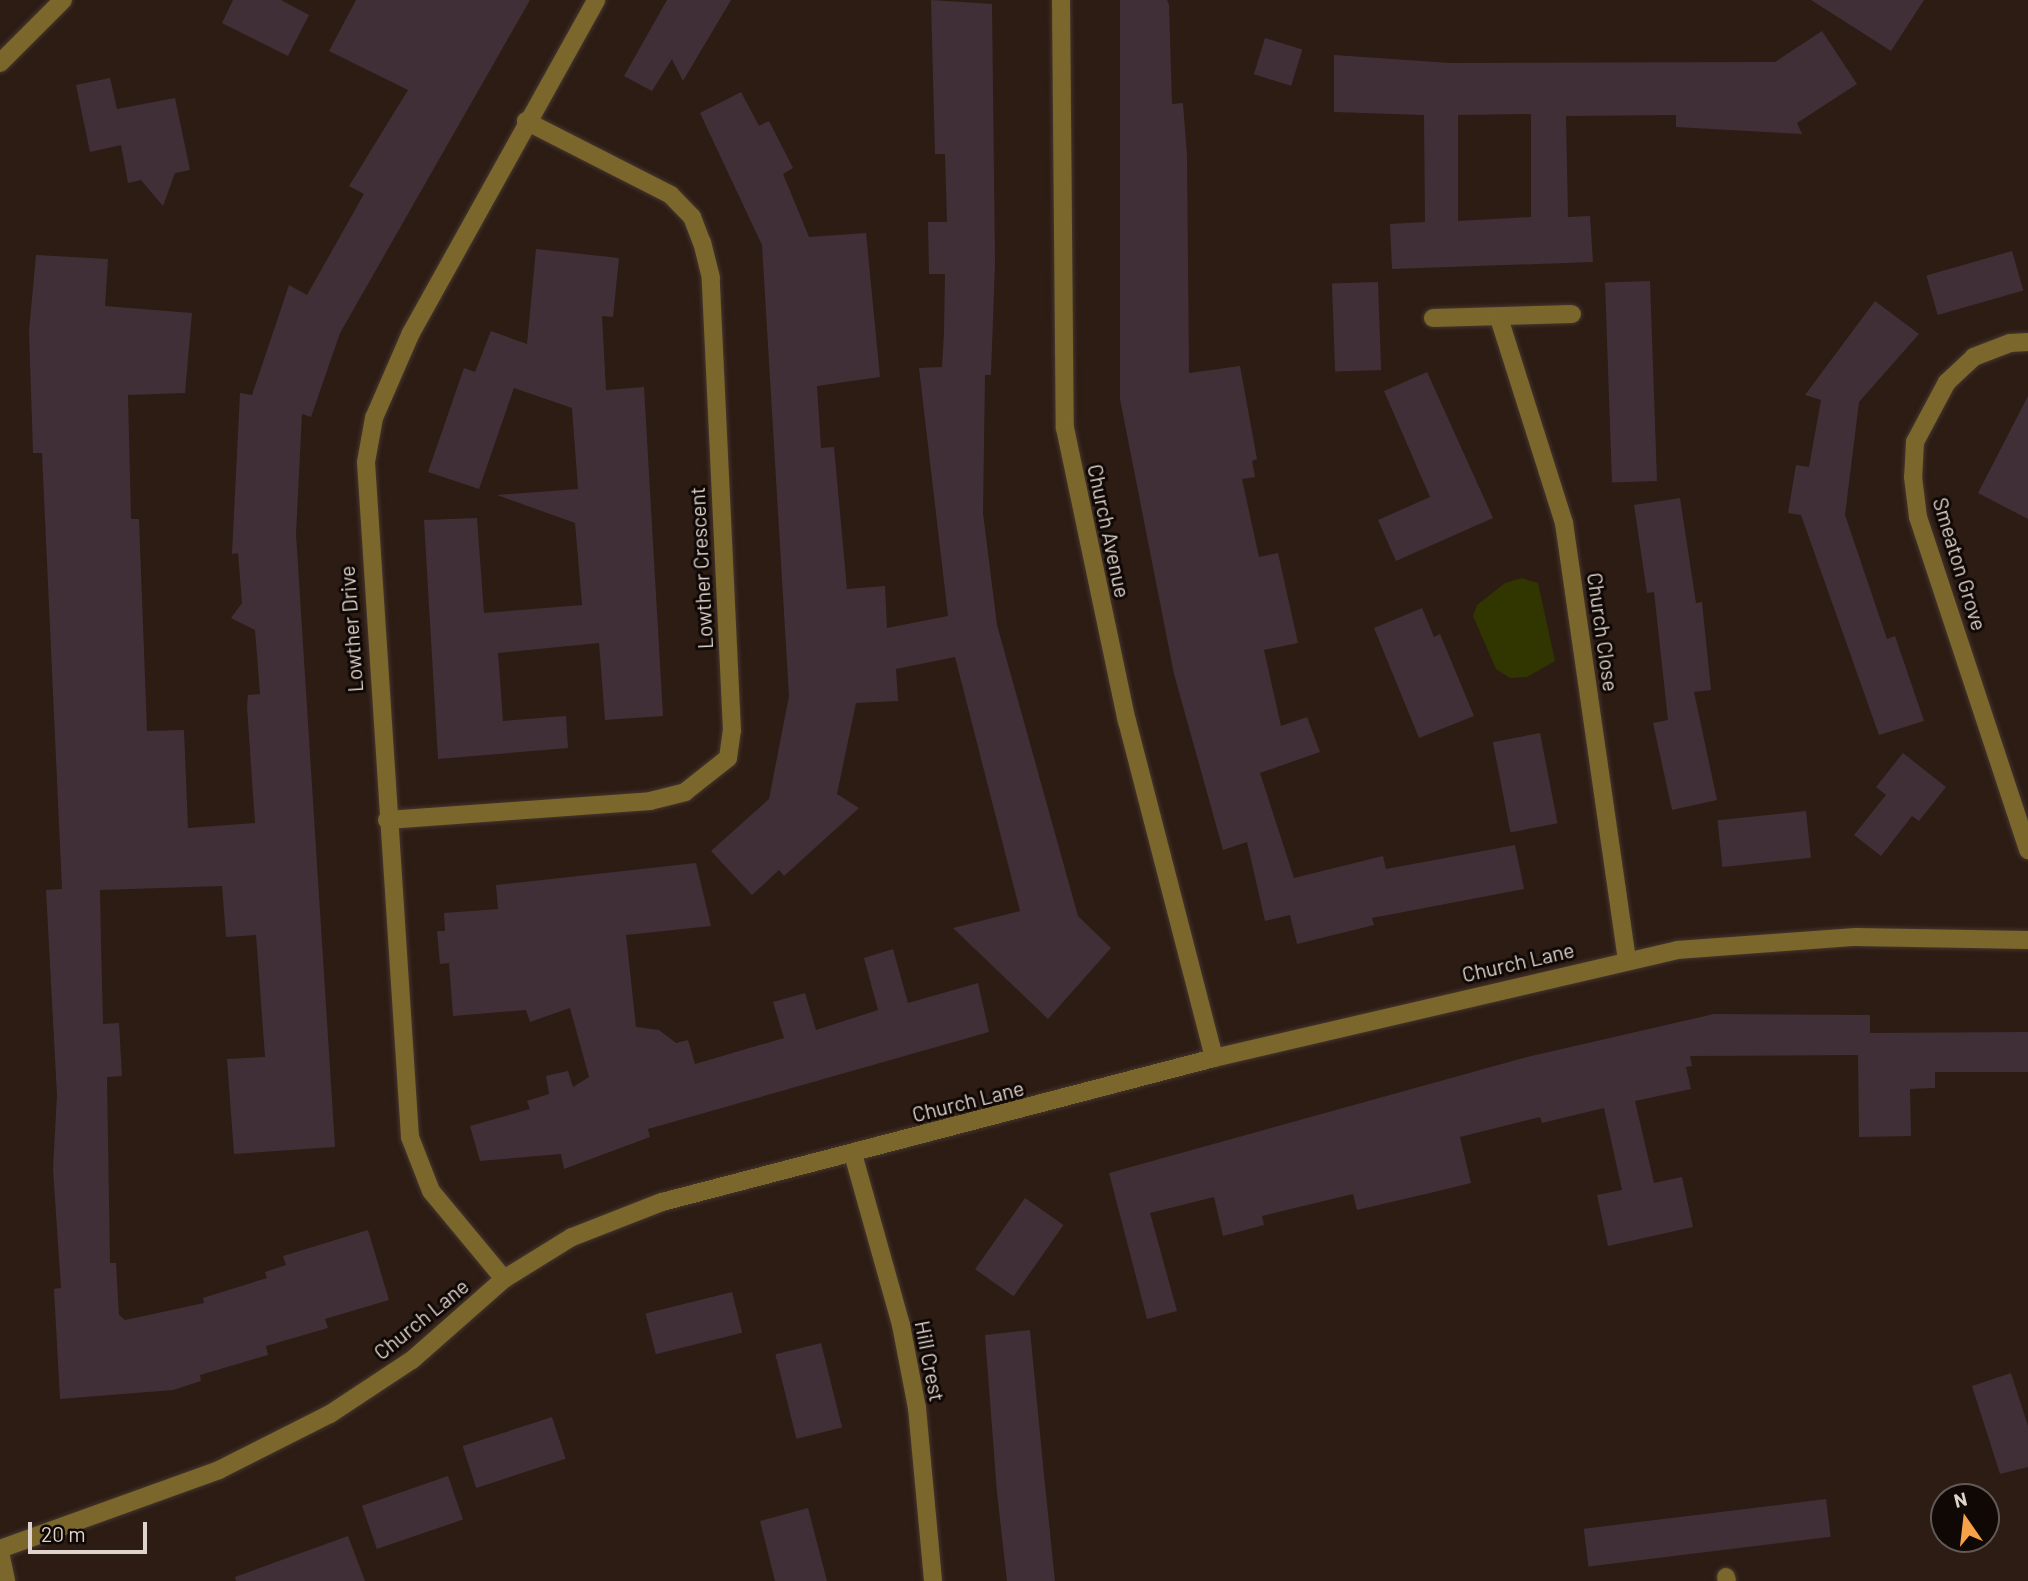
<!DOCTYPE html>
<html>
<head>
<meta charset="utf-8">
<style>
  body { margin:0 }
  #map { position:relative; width:2028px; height:1581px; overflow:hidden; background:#2c1c14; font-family:Barlow,sans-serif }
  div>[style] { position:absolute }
  .green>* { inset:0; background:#313500 }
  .building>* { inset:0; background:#402f37; transform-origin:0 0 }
  .roads { filter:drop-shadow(0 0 2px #45362e) drop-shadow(0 0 2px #45362e) }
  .minor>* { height:18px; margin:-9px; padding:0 9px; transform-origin:9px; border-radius:9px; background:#7b672c }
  span { translate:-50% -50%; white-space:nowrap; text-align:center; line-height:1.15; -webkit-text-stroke:6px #0f0805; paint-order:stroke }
  .street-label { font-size:21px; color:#ded3cd }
  .north { position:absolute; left:1930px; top:1483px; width:70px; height:70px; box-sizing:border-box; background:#0f0805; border:2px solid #625955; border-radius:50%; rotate:346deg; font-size:19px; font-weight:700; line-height:28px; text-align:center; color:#ded3cd }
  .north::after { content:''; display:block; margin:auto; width:24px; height:32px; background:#f7a148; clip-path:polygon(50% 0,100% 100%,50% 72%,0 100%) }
  .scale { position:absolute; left:28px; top:1522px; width:119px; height:32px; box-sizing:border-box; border:4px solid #ded3cd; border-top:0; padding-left:9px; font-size:21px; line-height:24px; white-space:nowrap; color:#ded3cd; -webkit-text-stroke:5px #0f0805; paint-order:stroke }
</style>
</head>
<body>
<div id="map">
  <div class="green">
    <div style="clip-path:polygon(1522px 578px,1538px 583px,1555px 661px,1527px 677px,1510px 678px,1496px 669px,1473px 616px,1477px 605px,1505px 583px)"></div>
  </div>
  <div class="building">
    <div style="clip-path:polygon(233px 0,281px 0,309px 15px,288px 56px,222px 23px)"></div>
    <div style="clip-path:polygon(356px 0,530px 0,340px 333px,311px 417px,302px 414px,296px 534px,335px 1147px,234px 1154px,227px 1059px,265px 1057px,256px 935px,226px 937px,222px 886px,100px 890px,101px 943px,103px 1024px,119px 1023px,122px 1076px,107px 1077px,110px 1263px,116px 1263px,119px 1315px,125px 1320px,204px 1303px,203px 1298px,267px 1278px,265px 1272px,286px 1265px,283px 1256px,368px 1230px,389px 1300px,325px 1319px,328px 1328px,266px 1346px,268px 1355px,200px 1375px,201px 1381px,173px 1390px,60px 1399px,54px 1289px,61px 1288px,53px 1169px,57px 1095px,46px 890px,62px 889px,42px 453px,33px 453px,29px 331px,36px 255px,108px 259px,105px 306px,192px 313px,185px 393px,128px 395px,131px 519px,139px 519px,147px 731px,184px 730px,188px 828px,255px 823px,247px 707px,248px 695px,260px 694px,255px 630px,231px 618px,242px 603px,238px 553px,232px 554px,240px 393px,252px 395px,289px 285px,307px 295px,364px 194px,349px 186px,408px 90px,329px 51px)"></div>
    <div style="clip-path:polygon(667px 0,731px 0,683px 81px,672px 59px,652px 91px,624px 76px)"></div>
    <div style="clip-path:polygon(931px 0,992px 4px,995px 262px,991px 375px,985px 375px,983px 513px,997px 625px,1078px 916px,1111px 948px,1048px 1019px,953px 928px,1020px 911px,955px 657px,896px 669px,898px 701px,856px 703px,837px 794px,859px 808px,784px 876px,779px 870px,752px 895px,711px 851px,769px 799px,789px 696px,762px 245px,700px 113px,741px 92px,759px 126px,769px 121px,793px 168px,783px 174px,809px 237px,866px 233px,880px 377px,817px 386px,821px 448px,834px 447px,847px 589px,885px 586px,887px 628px,948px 616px,919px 368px,942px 367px,944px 333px,945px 274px,929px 274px,928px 222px,947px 222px,945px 154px,935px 154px)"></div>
    <div style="clip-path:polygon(1120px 0,1167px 0,1169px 5px,1172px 104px,1183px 103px,1187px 156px,1189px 373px,1240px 366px,1257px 459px,1252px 461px,1255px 477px,1242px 479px,1259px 557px,1278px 553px,1298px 643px,1264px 650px,1281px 726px,1307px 717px,1320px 752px,1260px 773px,1294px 878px,1383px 856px,1386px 869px,1515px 845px,1524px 889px,1372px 918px,1374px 925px,1297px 944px,1290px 915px,1265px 921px,1247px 842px,1223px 850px,1174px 674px,1120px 399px)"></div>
    <div style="clip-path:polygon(1811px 0,1924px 0,1891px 51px)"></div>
    <div style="clip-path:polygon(evenodd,1822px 31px,1857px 84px,1797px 123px,1802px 134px,1676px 127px,1676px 115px,1566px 116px,1568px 217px,1590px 216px,1593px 262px,1392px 269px,1390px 224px,1425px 222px,1424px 115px,1334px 112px,1334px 55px,1450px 63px,1775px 62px,1822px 31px,1531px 114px,1531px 217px,1458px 221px,1458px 115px,1531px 114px)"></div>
    <div style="left:1265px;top:38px;width:39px;height:38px;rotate:17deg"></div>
    <div style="clip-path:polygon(110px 78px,117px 109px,175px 98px,190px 170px,175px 173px,163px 206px,141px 180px,128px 183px,121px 145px,90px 152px,76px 85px)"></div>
    <div style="clip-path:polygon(536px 249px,619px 258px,613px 317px,602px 316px,606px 390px,644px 387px,663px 716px,605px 720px,599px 643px,498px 653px,503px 721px,566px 716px,568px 748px,438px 759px,424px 520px,477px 518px,484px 613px,582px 605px,575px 523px,497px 495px,578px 489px,572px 408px,514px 388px,479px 489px,428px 472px,464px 368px,475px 372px,491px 331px,527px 344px)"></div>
    <div style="left:2012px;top:251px;width:41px;height:89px;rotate:74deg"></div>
    <div style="left:1650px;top:281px;width:200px;height:45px;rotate:88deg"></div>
    <div style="left:1378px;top:282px;width:88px;height:46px;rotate:88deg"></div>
    <div style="clip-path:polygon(1875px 301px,1919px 334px,1859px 402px,1845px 515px,1887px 639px,1895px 636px,1924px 721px,1879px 735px,1801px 515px,1788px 513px,1796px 465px,1809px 467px,1821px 400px,1805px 395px)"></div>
    <div style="clip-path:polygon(1427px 372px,1493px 518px,1396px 561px,1378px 520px,1430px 497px,1384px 391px)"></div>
    <div style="clip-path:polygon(2028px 396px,2028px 519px,1978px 493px)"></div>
    <div style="clip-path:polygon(1680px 498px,1696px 603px,1702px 602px,1711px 690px,1694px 692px,1717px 800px,1672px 810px,1653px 723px,1668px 720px,1654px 592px,1647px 593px,1634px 505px)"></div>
    <div style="clip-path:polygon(1422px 608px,1434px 637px,1440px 634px,1474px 716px,1419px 738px,1374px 628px)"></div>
    <div style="left:1540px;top:733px;width:92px;height:48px;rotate:79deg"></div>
    <div style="clip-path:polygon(1903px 753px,1946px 787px,1919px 821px,1912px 816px,1881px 856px,1854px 835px,1886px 795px,1876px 787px)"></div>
    <div style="left:1806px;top:811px;width:47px;height:89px;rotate:84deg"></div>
    <div style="clip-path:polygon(696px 863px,711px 926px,626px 935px,636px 1027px,659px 1030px,676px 1043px,688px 1040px,695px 1064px,784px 1038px,773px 1002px,805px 993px,816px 1030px,878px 1010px,864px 958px,893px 949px,908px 1003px,978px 983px,989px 1032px,648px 1129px,650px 1137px,564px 1169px,561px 1154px,480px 1161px,470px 1126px,530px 1109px,527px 1101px,549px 1094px,546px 1076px,568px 1071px,573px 1087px,589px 1077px,570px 1008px,530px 1022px,526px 1010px,453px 1016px,449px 963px,440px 964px,437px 931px,445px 931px,444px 913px,498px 909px,496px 885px)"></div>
    <div style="clip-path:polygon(1714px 1014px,1870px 1015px,1870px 1033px,2028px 1032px,2028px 1072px,1935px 1072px,1935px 1088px,1910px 1089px,1911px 1136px,1859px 1137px,1858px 1055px,1690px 1056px,1692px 1066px,1686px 1067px,1691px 1089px,1635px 1101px,1654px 1183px,1682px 1177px,1693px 1227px,1608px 1246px,1597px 1195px,1622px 1190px,1604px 1108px,1542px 1123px,1540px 1117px,1460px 1137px,1471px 1183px,1430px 1193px,1357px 1210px,1353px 1194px,1262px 1216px,1264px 1225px,1223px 1236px,1214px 1197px,1150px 1213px,1177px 1311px,1147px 1319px,1109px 1173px,1527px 1057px)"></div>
    <div style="left:1025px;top:1198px;width:47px;height:87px;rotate:35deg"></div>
    <div style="left:732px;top:1292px;width:42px;height:89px;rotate:76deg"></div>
    <div style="clip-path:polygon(1030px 1330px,1044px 1475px,1055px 1581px,1007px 1581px,997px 1493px,985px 1335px)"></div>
    <div style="left:821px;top:1343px;width:87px;height:47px;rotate:76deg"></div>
    <div style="clip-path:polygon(2011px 1373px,2028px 1426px,2028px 1467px,2000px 1474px,1972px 1386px)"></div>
    <div style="left:552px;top:1417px;width:44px;height:94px;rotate:72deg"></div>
    <div style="left:448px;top:1476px;width:46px;height:91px;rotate:71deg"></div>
    <div style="left:1826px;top:1499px;width:38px;height:244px;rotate:83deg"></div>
    <div style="clip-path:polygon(808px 1508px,827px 1581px,775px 1581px,760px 1521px)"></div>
    <div style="clip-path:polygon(348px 1536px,365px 1581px,236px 1581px,235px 1577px)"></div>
  </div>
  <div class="roads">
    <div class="minor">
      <div style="left:1061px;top:0;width:428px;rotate:89.5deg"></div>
      <div style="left:1065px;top:428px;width:299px;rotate:78.1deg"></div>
      <div style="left:1127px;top:721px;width:348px;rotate:75.5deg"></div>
      <div style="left:0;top:63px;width:89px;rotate:-45deg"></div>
      <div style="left:1433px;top:318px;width:139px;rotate:-1.6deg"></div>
      <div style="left:1499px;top:318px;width:215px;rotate:72.4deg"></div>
      <div style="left:1564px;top:523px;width:442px;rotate:81.8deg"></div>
      <div style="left:2028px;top:342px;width:18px;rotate:177deg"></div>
      <div style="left:2010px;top:343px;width:39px;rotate:159deg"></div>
      <div style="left:1974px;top:357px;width:37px;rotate:137deg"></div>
      <div style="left:1947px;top:382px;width:68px;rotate:118.1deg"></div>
      <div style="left:1915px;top:442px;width:35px;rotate:93deg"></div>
      <div style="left:1913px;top:477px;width:40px;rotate:82.9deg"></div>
      <div style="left:1918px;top:517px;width:351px;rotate:71.7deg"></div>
      <div style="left:387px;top:820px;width:264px;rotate:-4.1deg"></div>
      <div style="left:650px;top:801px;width:36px;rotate:-14deg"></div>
      <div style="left:685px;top:792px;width:55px;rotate:-38.3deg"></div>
      <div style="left:728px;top:758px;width:27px;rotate:-82deg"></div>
      <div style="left:732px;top:731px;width:453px;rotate:-92.7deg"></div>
      <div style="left:711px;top:278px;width:36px;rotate:-104deg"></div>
      <div style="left:702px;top:243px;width:28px;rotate:-111deg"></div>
      <div style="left:692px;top:217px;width:30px;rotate:-134deg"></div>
      <div style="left:671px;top:195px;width:163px;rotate:-153deg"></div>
      <div style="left:853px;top:1154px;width:178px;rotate:74.3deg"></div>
      <div style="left:901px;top:1325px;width:85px;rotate:79.1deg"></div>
      <div style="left:917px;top:1408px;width:174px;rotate:84.7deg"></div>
      <div style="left:504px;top:1279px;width:114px;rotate:-129.7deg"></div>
      <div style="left:431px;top:1191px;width:58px;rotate:-111.3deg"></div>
      <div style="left:410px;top:1137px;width:676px;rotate:-93.73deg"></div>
      <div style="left:366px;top:462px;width:45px;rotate:-79.7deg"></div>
      <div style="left:374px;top:418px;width:93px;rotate:-66.5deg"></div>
      <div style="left:411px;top:333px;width:381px;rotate:-60.9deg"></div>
      <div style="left:0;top:1549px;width:233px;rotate:-19.8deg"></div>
      <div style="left:219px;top:1470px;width:124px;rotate:-26.8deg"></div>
      <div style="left:330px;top:1414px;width:98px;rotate:-33.4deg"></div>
      <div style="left:412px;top:1360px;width:123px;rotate:-41.4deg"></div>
      <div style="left:504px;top:1279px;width:80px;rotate:-31.7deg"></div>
      <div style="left:572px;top:1237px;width:97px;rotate:-21.3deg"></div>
      <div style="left:662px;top:1202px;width:570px;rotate:-14.62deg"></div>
      <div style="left:1214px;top:1058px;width:475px;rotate:-13.1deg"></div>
      <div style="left:1677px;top:950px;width:179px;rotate:-4.2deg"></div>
      <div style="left:1856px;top:937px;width:172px;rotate:1deg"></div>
      <div style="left:0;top:1552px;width:30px;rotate:78deg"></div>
      <div style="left:1726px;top:1577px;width:4px;rotate:76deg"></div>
    </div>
  </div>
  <div class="street-label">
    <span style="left:1109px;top:531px;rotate:78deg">Church Avenue</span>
    <span style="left:1960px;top:564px;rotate:73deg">Smeaton Grove</span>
    <span style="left:701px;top:568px;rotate:-93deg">Lowther Crescent</span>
    <span style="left:351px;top:629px;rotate:-94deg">Lowther Drive</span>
    <span style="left:1603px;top:632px;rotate:82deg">Church Close</span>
    <span style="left:1518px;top:962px;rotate:-13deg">Church Lane</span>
    <span style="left:968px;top:1101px;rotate:-14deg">Church Lane</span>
    <span style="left:421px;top:1319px;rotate:-39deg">Church Lane</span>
    <span style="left:930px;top:1361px;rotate:79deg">Hill Crest</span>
  </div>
  <div class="north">N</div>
  <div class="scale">20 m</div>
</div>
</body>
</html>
